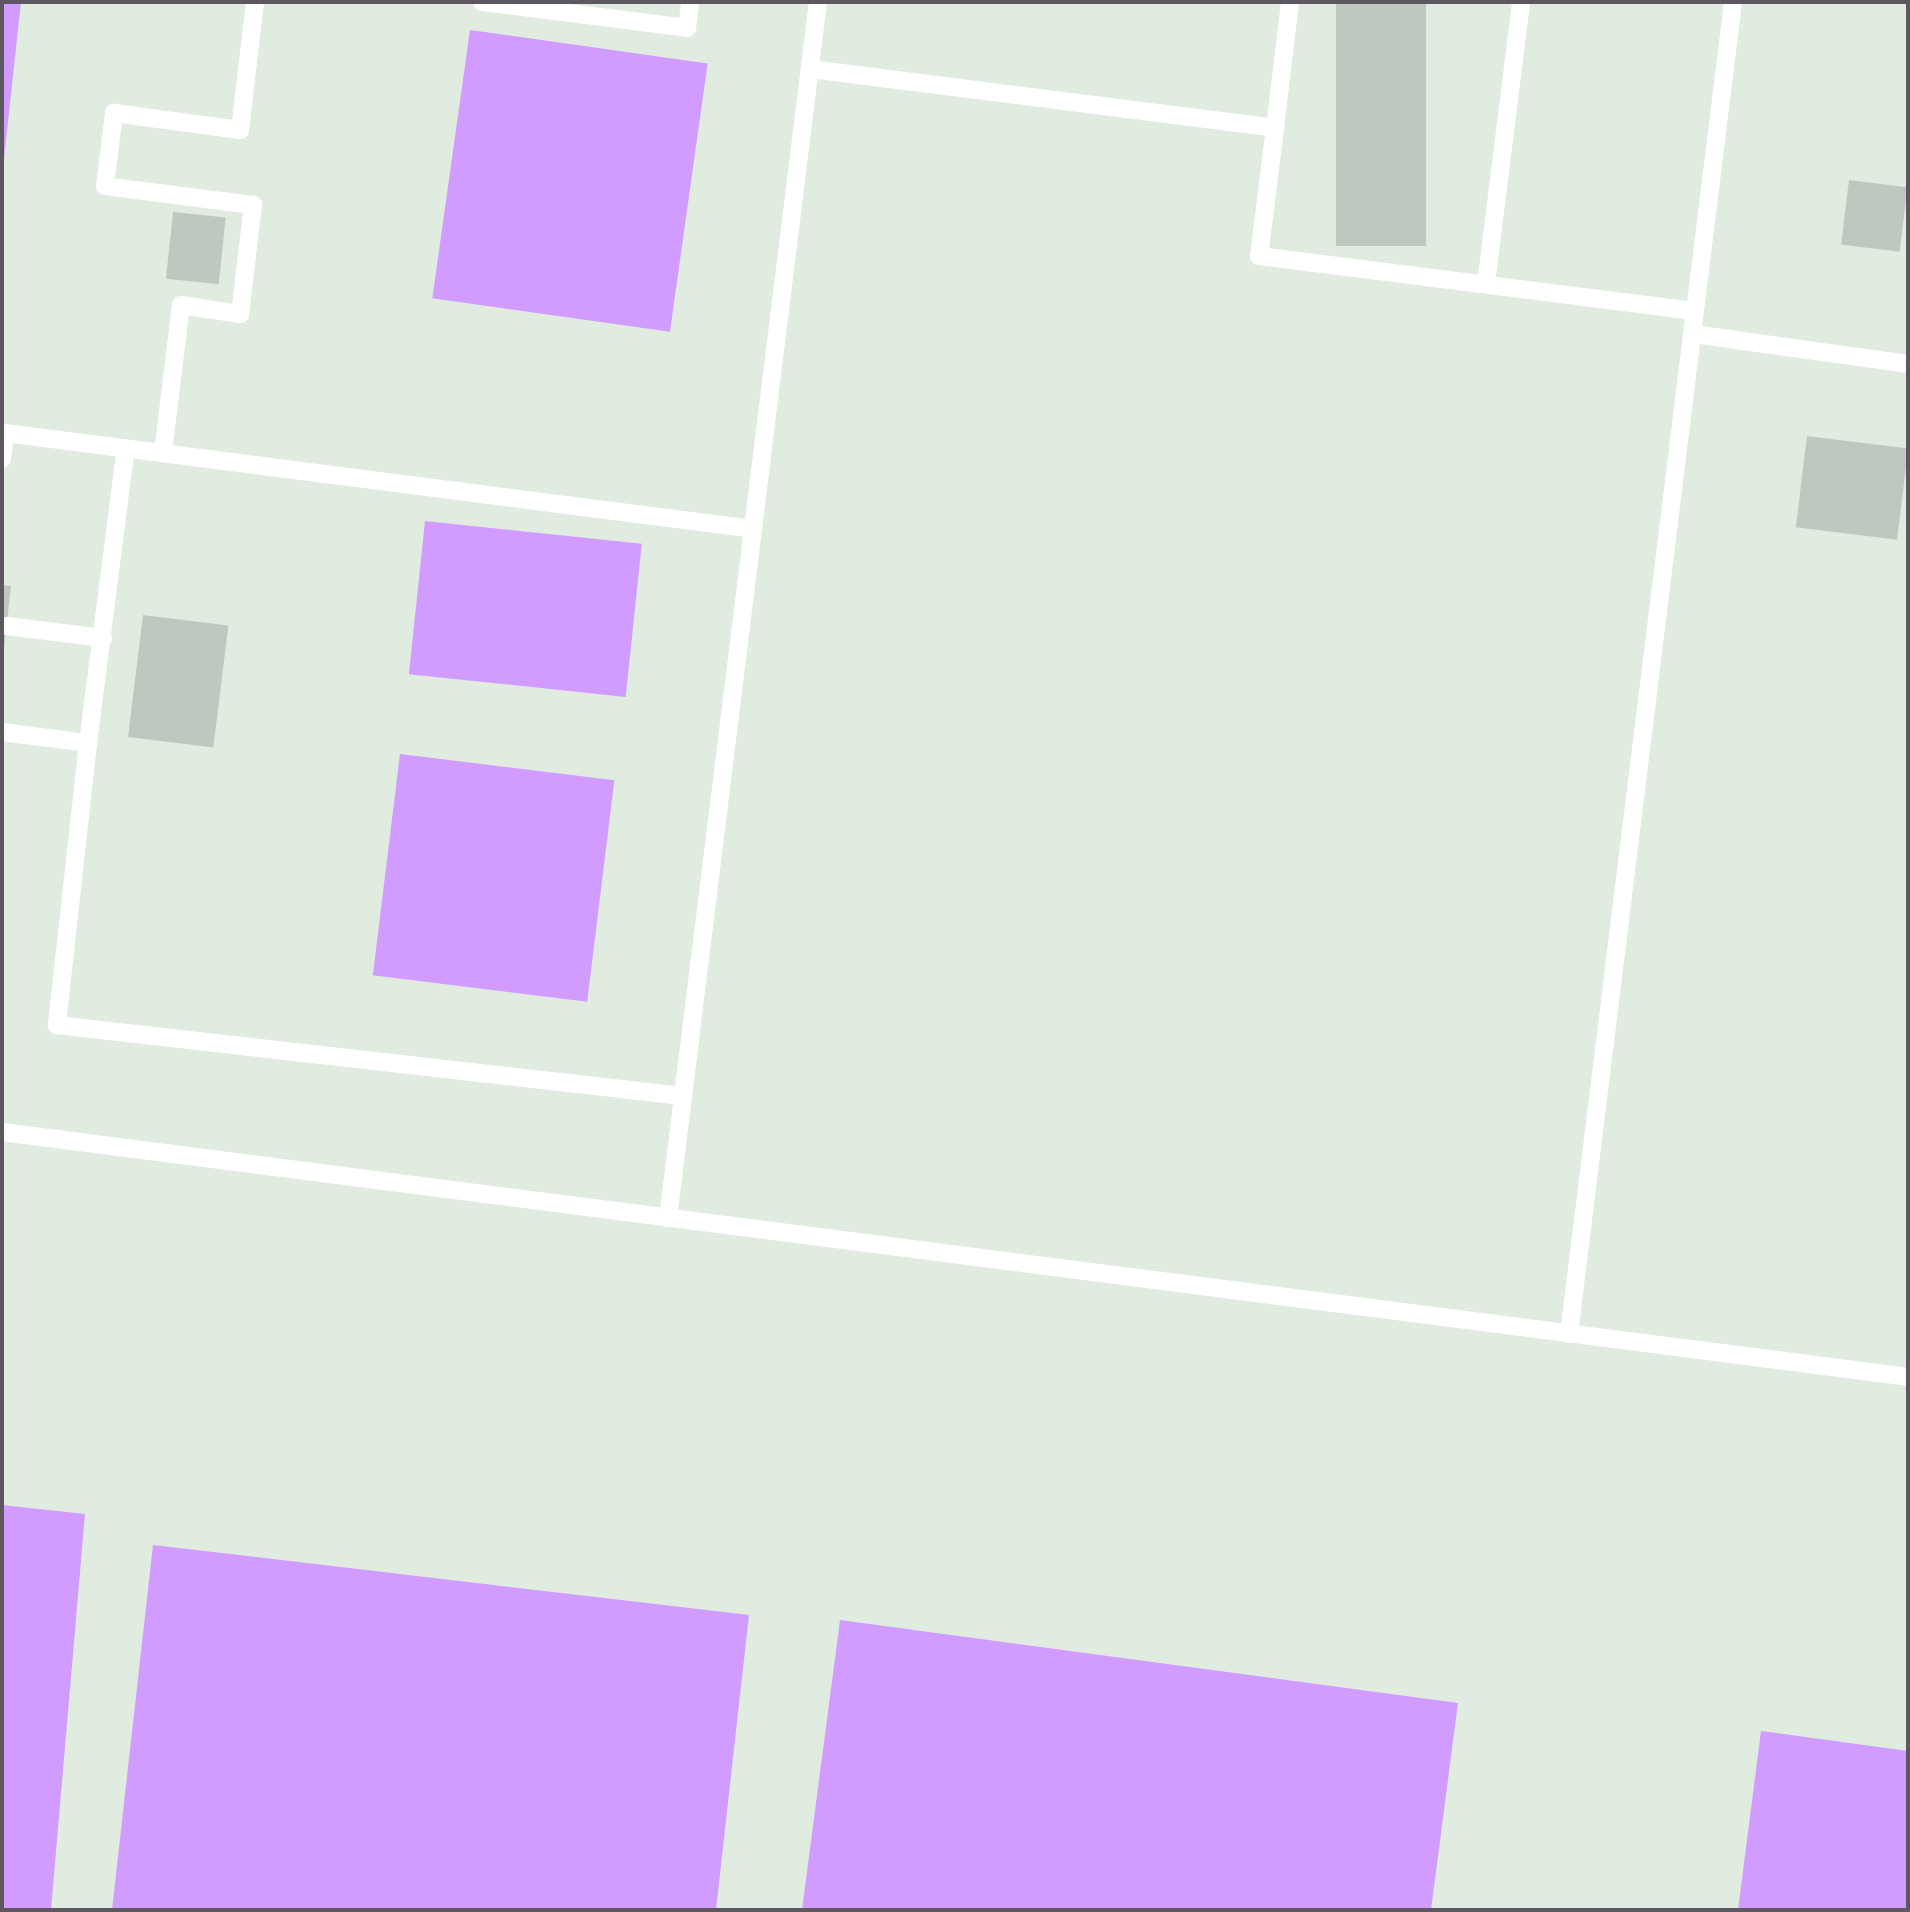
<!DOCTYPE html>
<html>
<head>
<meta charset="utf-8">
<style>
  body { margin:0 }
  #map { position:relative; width:1910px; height:1912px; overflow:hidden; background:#e0ecdf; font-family:Manrope,sans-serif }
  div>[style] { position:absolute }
  .water>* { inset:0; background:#d19bff; transform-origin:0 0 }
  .building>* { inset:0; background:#bfc8be; transform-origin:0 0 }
  .service>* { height:18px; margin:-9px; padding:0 9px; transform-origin:9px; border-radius:9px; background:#fff }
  span { translate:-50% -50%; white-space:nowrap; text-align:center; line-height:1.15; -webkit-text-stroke:6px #fff; paint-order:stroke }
  .frame { position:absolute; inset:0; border:4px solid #5d5860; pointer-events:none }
</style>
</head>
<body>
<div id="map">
  <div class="water">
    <div style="clip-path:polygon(2px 2px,21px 2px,2px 177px)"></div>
    <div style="left:470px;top:30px;width:240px;height:271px;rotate:8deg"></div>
    <div style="left:425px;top:521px;width:218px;height:154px;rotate:6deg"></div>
    <div style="left:400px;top:754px;width:216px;height:223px;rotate:7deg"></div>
    <div style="clip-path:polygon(2px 1505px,85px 1514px,51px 1910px,2px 1910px)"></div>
    <div style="clip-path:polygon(153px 1545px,749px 1615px,716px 1910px,112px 1910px)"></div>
    <div style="clip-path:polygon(840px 1620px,1458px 1703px,1431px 1910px,802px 1910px)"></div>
    <div style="clip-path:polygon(1761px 1731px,1908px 1751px,1908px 1910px,1738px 1910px)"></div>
  </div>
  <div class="building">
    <div style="left:1336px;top:2px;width:90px;height:244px"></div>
    <div style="left:1849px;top:180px;width:59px;height:65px;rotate:7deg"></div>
    <div style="left:173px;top:212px;width:53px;height:67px;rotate:6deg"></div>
    <div style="left:1807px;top:436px;width:102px;height:92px;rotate:7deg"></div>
    <div style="clip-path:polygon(2px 585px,11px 586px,4px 648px,2px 648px)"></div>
    <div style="left:143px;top:615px;width:86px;height:123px;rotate:7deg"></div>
  </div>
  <div class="service">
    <div style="left:482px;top:2px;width:207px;rotate:7.2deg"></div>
    <div style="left:687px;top:28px;width:26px;rotate:-83deg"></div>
    <div style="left:810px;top:69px;width:469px;rotate:7.2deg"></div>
    <div style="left:1275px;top:128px;width:129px;rotate:97.1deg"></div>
    <div style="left:1259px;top:256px;width:439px;rotate:7.2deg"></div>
    <div style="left:1275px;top:128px;width:127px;rotate:-83.2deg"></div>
    <div style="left:1486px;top:284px;width:284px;rotate:-82.9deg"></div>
    <div style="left:1693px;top:334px;width:217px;rotate:7.9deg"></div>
    <div style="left:163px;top:453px;width:149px;rotate:-83.1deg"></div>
    <div style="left:181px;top:305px;width:60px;rotate:8.7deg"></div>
    <div style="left:240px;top:314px;width:110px;rotate:-83.2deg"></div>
    <div style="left:253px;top:205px;width:149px;rotate:-172.7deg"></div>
    <div style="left:105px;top:186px;width:74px;rotate:-83deg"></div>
    <div style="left:114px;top:113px;width:127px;rotate:7.7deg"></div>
    <div style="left:240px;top:130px;width:129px;rotate:-83.3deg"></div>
    <div style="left:2px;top:459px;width:26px;rotate:-83deg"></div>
    <div style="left:5px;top:433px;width:754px;rotate:7.31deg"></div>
    <div style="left:7px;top:626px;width:97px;rotate:7.1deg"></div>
    <div style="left:2px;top:732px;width:87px;rotate:7.3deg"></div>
    <div style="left:88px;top:743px;width:297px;rotate:-82.7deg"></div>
    <div style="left:88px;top:743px;width:284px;rotate:96.3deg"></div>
    <div style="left:57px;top:1025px;width:630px;rotate:6.47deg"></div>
    <div style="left:2px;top:1132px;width:1922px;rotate:7.32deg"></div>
    <div style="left:668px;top:1218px;width:1225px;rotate:-82.97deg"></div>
    <div style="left:1569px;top:1334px;width:1342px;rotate:-82.98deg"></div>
  </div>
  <div class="frame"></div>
</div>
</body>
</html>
